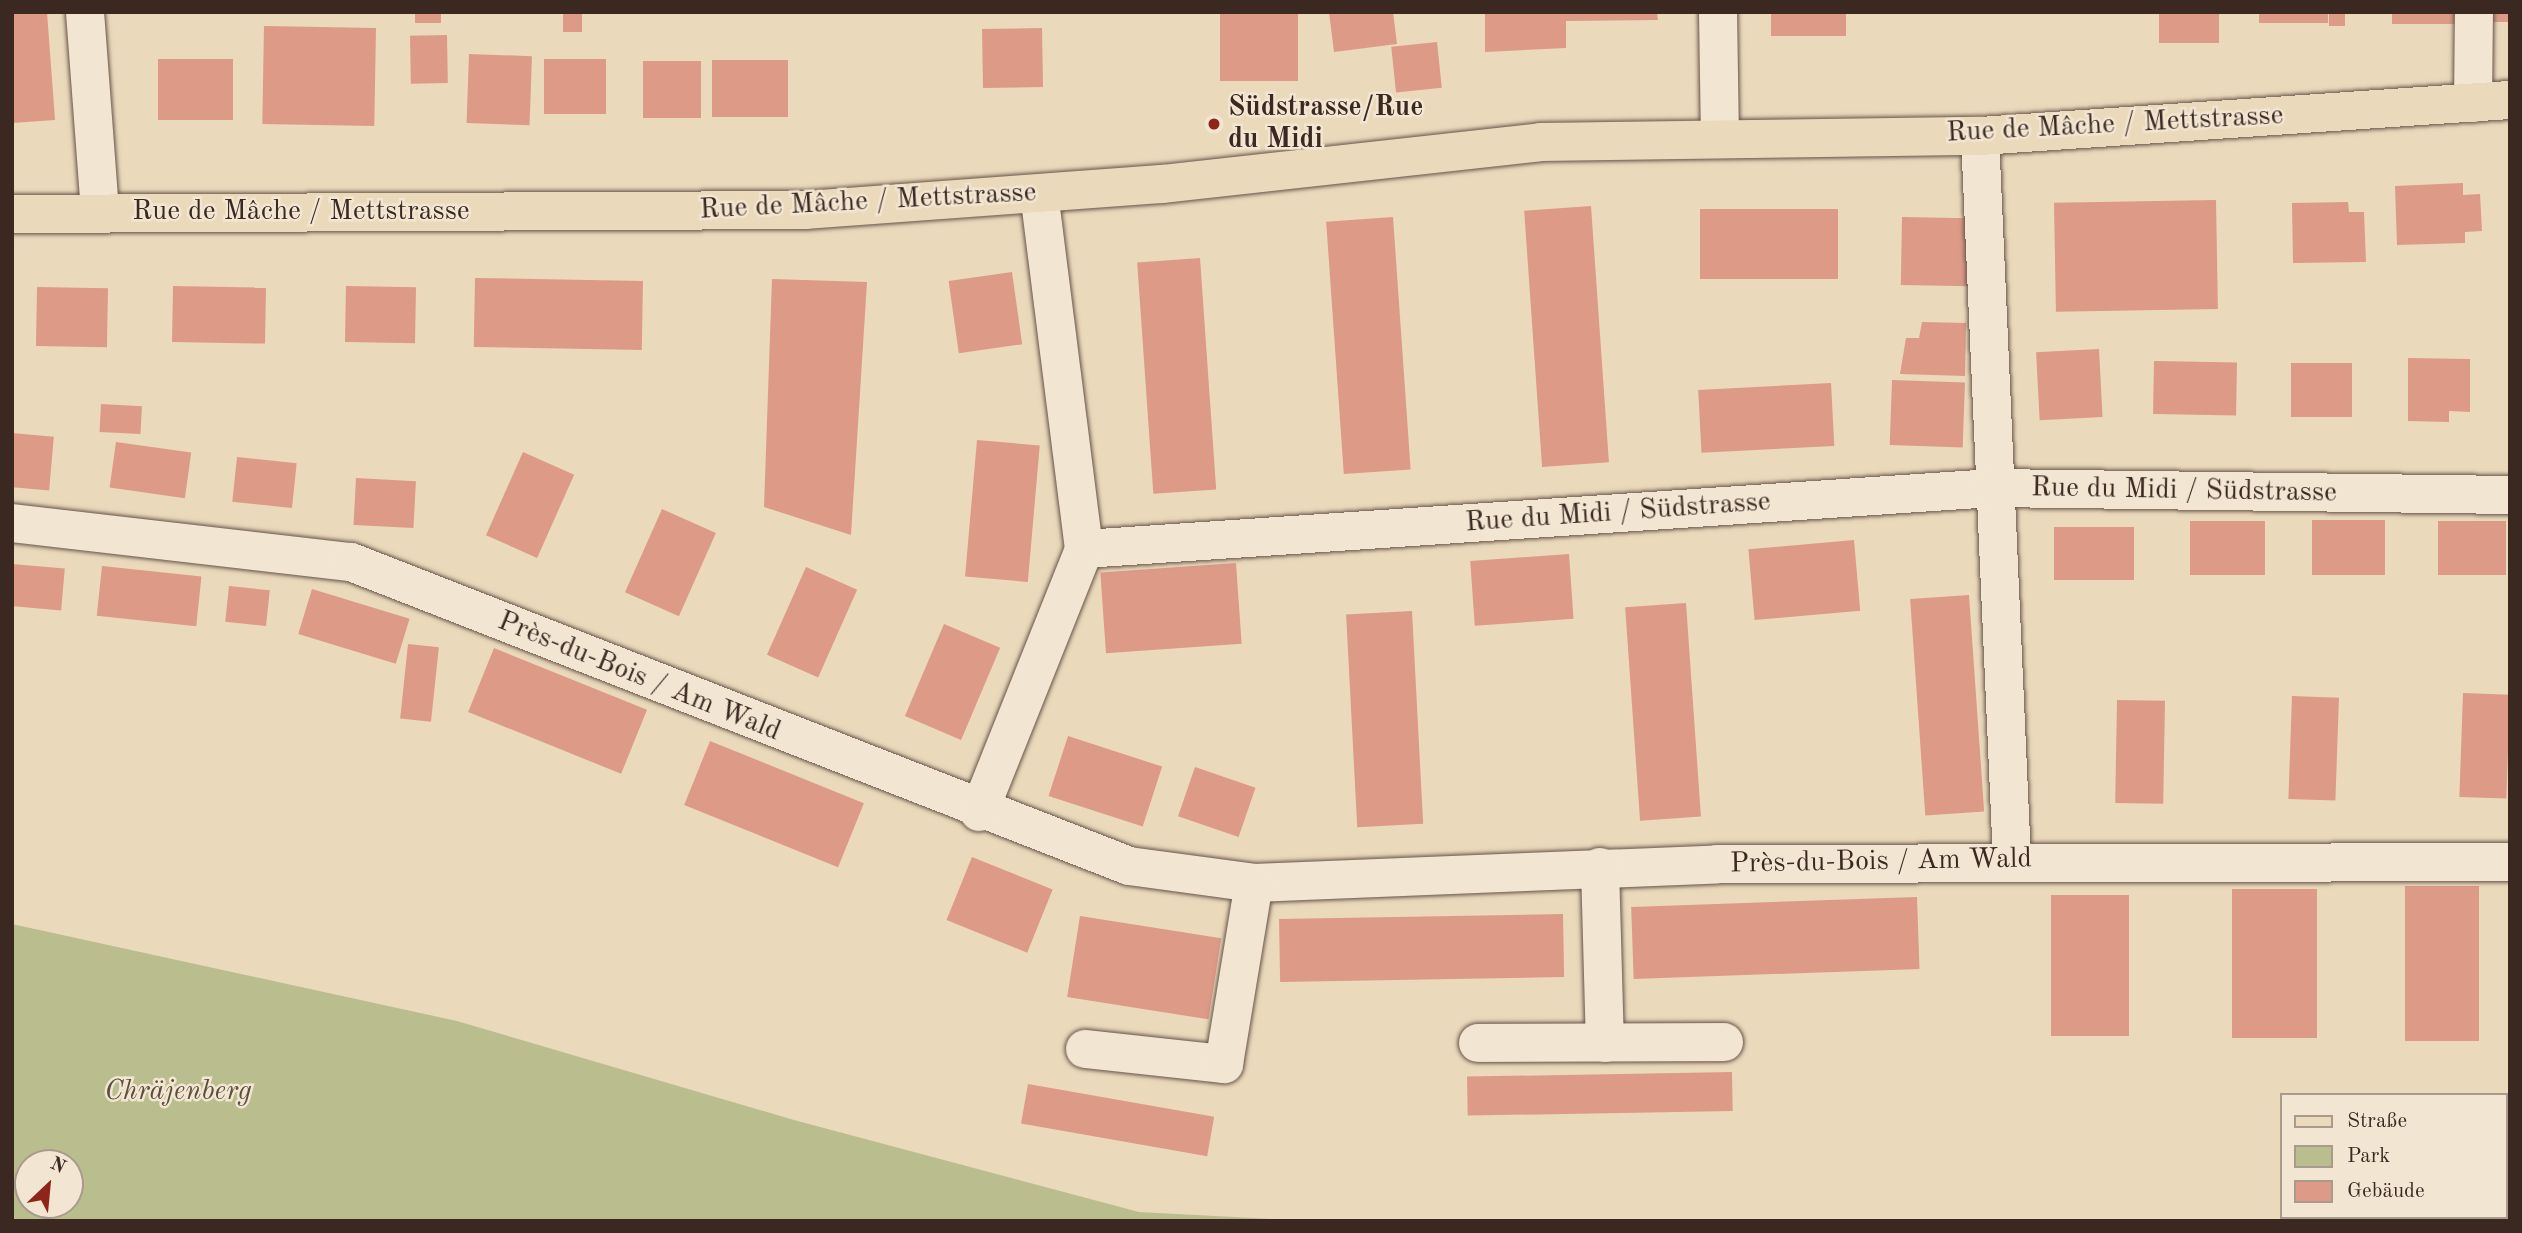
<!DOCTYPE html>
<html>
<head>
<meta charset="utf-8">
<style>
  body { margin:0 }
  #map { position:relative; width:2522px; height:1233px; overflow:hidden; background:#ebd9bc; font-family:"Old Standard TT",serif }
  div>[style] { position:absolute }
  .green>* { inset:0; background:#babe8f }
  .building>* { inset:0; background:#dd9a87; transform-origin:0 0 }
  .roads { filter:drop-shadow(0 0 2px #665448) drop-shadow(0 0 2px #665448) }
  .minor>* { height:38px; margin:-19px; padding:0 19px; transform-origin:19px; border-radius:19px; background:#f2e6d3 }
  .major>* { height:38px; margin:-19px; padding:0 19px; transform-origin:19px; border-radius:19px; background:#ebd9bc }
  .dots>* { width:19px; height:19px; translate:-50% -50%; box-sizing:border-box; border:4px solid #f2e6d3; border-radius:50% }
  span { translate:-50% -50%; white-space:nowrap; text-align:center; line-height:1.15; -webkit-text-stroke:5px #f2e6d3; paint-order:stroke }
  .poi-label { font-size:28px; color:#3a2821; font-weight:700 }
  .left { translate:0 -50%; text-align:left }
  .street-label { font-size:28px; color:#3a2821 }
  .park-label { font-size:28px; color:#5a4e3c; font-style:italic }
  .frame { position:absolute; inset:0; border:14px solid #3a2821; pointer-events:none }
  .legend { position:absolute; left:2280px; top:1093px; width:228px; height:126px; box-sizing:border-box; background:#f2e6d3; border:2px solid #a89a8c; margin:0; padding:9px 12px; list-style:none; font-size:21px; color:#3a2821 }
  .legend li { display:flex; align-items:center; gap:14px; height:35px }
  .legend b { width:35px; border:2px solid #a89a8c }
  .north { position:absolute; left:14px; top:1149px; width:70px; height:70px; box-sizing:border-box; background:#f2e6d3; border:2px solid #a89a8c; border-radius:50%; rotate:26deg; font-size:19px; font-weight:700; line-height:28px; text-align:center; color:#3a2821 }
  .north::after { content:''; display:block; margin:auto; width:24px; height:32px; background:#8f2418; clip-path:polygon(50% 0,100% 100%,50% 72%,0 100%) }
</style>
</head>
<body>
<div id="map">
  <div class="green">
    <div style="clip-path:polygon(evenodd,12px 924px,457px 1021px,794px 1120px,1139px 1212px,1312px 1221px,12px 1221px,12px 924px,28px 1163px,70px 1163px,70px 1205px,28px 1205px,28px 1163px)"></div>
  </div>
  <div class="building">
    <div style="clip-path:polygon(12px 12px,47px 12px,55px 120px,12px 123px)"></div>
    <div style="left:415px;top:12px;width:26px;height:11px"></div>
    <div style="left:563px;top:12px;width:19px;height:20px"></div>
    <div style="left:1220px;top:12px;width:78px;height:69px"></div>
    <div style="clip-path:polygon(1329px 12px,1393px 12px,1397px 44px,1334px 52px)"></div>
    <div style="clip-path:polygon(1485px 12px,1657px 12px,1658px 20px,1566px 21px,1566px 48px,1485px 52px)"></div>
    <div style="left:1771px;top:12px;width:75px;height:24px"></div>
    <div style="left:2159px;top:12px;width:60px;height:31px"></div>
    <div style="left:2259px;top:12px;width:69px;height:11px"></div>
    <div style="left:2329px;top:12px;width:16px;height:14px"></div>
    <div style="left:2392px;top:12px;width:65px;height:12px"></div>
    <div style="left:2490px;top:12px;width:20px;height:10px"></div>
    <div style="left:264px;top:26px;width:112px;height:98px;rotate:1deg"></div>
    <div style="left:1042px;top:28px;width:59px;height:60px;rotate:89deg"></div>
    <div style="left:447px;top:35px;width:48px;height:37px;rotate:89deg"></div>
    <div style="left:1437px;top:42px;width:46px;height:46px;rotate:84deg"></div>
    <div style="left:469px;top:54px;width:63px;height:69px;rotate:2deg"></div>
    <div style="left:233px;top:59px;width:61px;height:75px;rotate:90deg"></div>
    <div style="left:544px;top:59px;width:62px;height:55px"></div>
    <div style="left:712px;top:60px;width:76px;height:57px"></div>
    <div style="left:643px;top:61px;width:58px;height:57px"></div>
    <div style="clip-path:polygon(2463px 183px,2463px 195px,2480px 194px,2482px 231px,2465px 232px,2465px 243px,2397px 245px,2395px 186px)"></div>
    <div style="left:2216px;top:200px;width:109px;height:162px;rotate:89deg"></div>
    <div style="clip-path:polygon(2348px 202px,2349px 212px,2364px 212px,2366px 262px,2293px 263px,2292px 203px)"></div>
    <div style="left:1591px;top:206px;width:257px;height:67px;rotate:86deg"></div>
    <div style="left:1700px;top:209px;width:138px;height:70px"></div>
    <div style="left:1393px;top:217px;width:253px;height:67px;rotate:86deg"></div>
    <div style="left:1902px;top:217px;width:70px;height:68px;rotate:1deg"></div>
    <div style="left:1200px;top:258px;width:232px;height:63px;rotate:86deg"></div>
    <div style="left:1012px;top:272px;width:73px;height:64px;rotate:82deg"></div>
    <div style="left:475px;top:278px;width:168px;height:69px;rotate:1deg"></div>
    <div style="clip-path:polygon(772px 279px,867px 282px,851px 535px,764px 507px)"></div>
    <div style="left:173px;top:286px;width:93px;height:56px;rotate:1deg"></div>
    <div style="left:346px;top:286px;width:70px;height:56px;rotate:1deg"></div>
    <div style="left:37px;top:287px;width:71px;height:59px;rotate:1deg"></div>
    <div style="clip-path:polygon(1922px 322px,1966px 323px,1965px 376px,1900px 374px,1906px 338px,1919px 338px)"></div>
    <div style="left:2099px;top:349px;width:68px;height:63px;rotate:87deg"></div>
    <div style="clip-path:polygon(2408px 358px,2470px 359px,2470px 412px,2449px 411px,2449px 422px,2408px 421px)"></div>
    <div style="left:2154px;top:361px;width:83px;height:53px;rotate:1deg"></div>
    <div style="left:2291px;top:363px;width:61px;height:54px"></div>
    <div style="left:1892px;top:380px;width:73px;height:65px;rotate:2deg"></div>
    <div style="left:1831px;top:383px;width:63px;height:133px;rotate:87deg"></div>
    <div style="left:101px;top:404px;width:41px;height:28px;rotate:3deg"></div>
    <div style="left:12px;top:433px;width:42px;height:54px;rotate:5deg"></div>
    <div style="left:977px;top:440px;width:63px;height:137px;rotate:5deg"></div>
    <div style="left:116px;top:442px;width:76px;height:46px;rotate:8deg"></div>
    <div style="left:523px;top:452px;width:56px;height:91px;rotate:24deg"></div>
    <div style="left:237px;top:457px;width:60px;height:45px;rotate:6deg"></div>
    <div style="left:356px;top:478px;width:60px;height:47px;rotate:3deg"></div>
    <div style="left:662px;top:509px;width:59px;height:91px;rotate:24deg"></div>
    <div style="left:2312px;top:520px;width:73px;height:55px"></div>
    <div style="left:2265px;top:521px;width:54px;height:75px;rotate:90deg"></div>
    <div style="left:2438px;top:521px;width:68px;height:54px"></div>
    <div style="left:2054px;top:527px;width:80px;height:53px"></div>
    <div style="left:1854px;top:540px;width:71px;height:106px;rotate:85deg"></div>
    <div style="left:1569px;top:554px;width:65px;height:99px;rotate:86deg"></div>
    <div style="left:1236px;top:563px;width:81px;height:136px;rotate:86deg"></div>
    <div style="left:12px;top:564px;width:53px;height:42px;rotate:5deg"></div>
    <div style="left:102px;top:566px;width:100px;height:50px;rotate:6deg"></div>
    <div style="left:806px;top:567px;width:56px;height:96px;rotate:24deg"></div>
    <div style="left:229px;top:586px;width:41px;height:36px;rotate:6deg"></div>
    <div style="left:312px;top:589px;width:102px;height:47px;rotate:17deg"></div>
    <div style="left:1969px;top:595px;width:217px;height:59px;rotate:86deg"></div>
    <div style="left:1686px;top:603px;width:214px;height:61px;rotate:86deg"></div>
    <div style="left:1412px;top:611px;width:213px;height:66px;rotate:87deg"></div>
    <div style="left:944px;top:624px;width:61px;height:100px;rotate:23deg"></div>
    <div style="left:408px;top:644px;width:31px;height:75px;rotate:6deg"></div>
    <div style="left:494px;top:648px;width:165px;height:69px;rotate:22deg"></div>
    <div style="left:2463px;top:693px;width:47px;height:104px;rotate:2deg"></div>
    <div style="left:2292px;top:696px;width:47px;height:103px;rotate:2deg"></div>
    <div style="left:2117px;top:700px;width:48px;height:103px;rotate:1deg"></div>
    <div style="left:1068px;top:736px;width:99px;height:63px;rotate:18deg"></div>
    <div style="left:710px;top:741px;width:166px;height:69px;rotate:22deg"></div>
    <div style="left:1195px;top:767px;width:64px;height:52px;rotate:19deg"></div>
    <div style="left:972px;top:857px;width:87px;height:68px;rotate:22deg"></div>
    <div style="left:2405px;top:886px;width:74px;height:155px"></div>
    <div style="left:2232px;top:889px;width:85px;height:149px"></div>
    <div style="left:2051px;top:895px;width:78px;height:141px"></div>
    <div style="left:1917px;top:897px;width:72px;height:286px;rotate:88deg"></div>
    <div style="left:1563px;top:914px;width:63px;height:284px;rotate:89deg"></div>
    <div style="left:1080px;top:916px;width:143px;height:82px;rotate:9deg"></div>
    <div style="left:1732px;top:1072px;width:39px;height:265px;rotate:89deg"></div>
    <div style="left:1028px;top:1084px;width:189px;height:40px;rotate:10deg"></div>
  </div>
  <div class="roads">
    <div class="minor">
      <div style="left:85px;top:12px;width:201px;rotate:85.7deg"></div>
      <div style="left:1718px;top:12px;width:127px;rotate:89.1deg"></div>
      <div style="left:2473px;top:103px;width:91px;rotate:-89.4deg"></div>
      <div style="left:1980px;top:136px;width:724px;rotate:87.47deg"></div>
      <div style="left:12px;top:523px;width:341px;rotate:6.6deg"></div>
      <div style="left:351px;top:562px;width:835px;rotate:21.34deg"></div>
      <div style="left:1129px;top:866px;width:126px;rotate:7.7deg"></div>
      <div style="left:1254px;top:883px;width:463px;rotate:-2.3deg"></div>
      <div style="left:1717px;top:864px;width:793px;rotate:-0.14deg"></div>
      <div style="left:1084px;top:549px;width:910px;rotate:-3.84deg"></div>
      <div style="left:1992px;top:488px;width:518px;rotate:0.77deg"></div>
      <div style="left:979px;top:812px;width:283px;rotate:-68.2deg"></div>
      <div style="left:1084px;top:549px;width:357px;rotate:-97.2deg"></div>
      <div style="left:1600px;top:867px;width:176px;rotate:88.4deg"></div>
      <div style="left:1478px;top:1043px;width:246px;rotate:-0.2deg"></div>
      <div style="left:1085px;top:1049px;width:140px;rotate:6.2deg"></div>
      <div style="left:1224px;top:1064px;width:183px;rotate:-80.6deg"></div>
    </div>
    <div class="major">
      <div style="left:12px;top:214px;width:794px;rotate:-0.29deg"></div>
      <div style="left:806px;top:210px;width:357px;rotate:-4.2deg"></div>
      <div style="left:1162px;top:184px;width:381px;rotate:-6.3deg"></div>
      <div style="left:1541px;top:142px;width:439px;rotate:-0.8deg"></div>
      <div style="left:1980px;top:136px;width:531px;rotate:-3.89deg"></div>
    </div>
  </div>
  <div class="dots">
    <div style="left:1214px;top:124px;background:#8f2418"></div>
  </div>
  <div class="poi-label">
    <span class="left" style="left:1228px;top:124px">Südstrasse/Rue<br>du Midi</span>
  </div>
  <div class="street-label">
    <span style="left:2115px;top:125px;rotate:-3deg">Rue de Mâche / Mettstrasse</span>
    <span style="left:868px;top:202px;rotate:-3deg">Rue de Mâche / Mettstrasse</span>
    <span style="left:301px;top:212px">Rue de Mâche / Mettstrasse</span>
    <span style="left:2184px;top:491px;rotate:1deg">Rue du Midi / Südstrasse</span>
    <span style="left:1618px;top:513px;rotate:-4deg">Rue du Midi / Südstrasse</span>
    <span style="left:639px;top:677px;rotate:22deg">Près-du-Bois / Am Wald</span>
    <span style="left:1881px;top:862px;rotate:-1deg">Près-du-Bois / Am Wald</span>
  </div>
  <div class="park-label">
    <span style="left:178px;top:1092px">Chräjenberg</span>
  </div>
  <div class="frame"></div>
  <ul class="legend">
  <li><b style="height:9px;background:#ebd9bc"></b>Straße</li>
  <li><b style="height:19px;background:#babe8f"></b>Park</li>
  <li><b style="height:19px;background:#dd9a87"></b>Gebäude</li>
  </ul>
  <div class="north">N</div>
</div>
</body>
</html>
